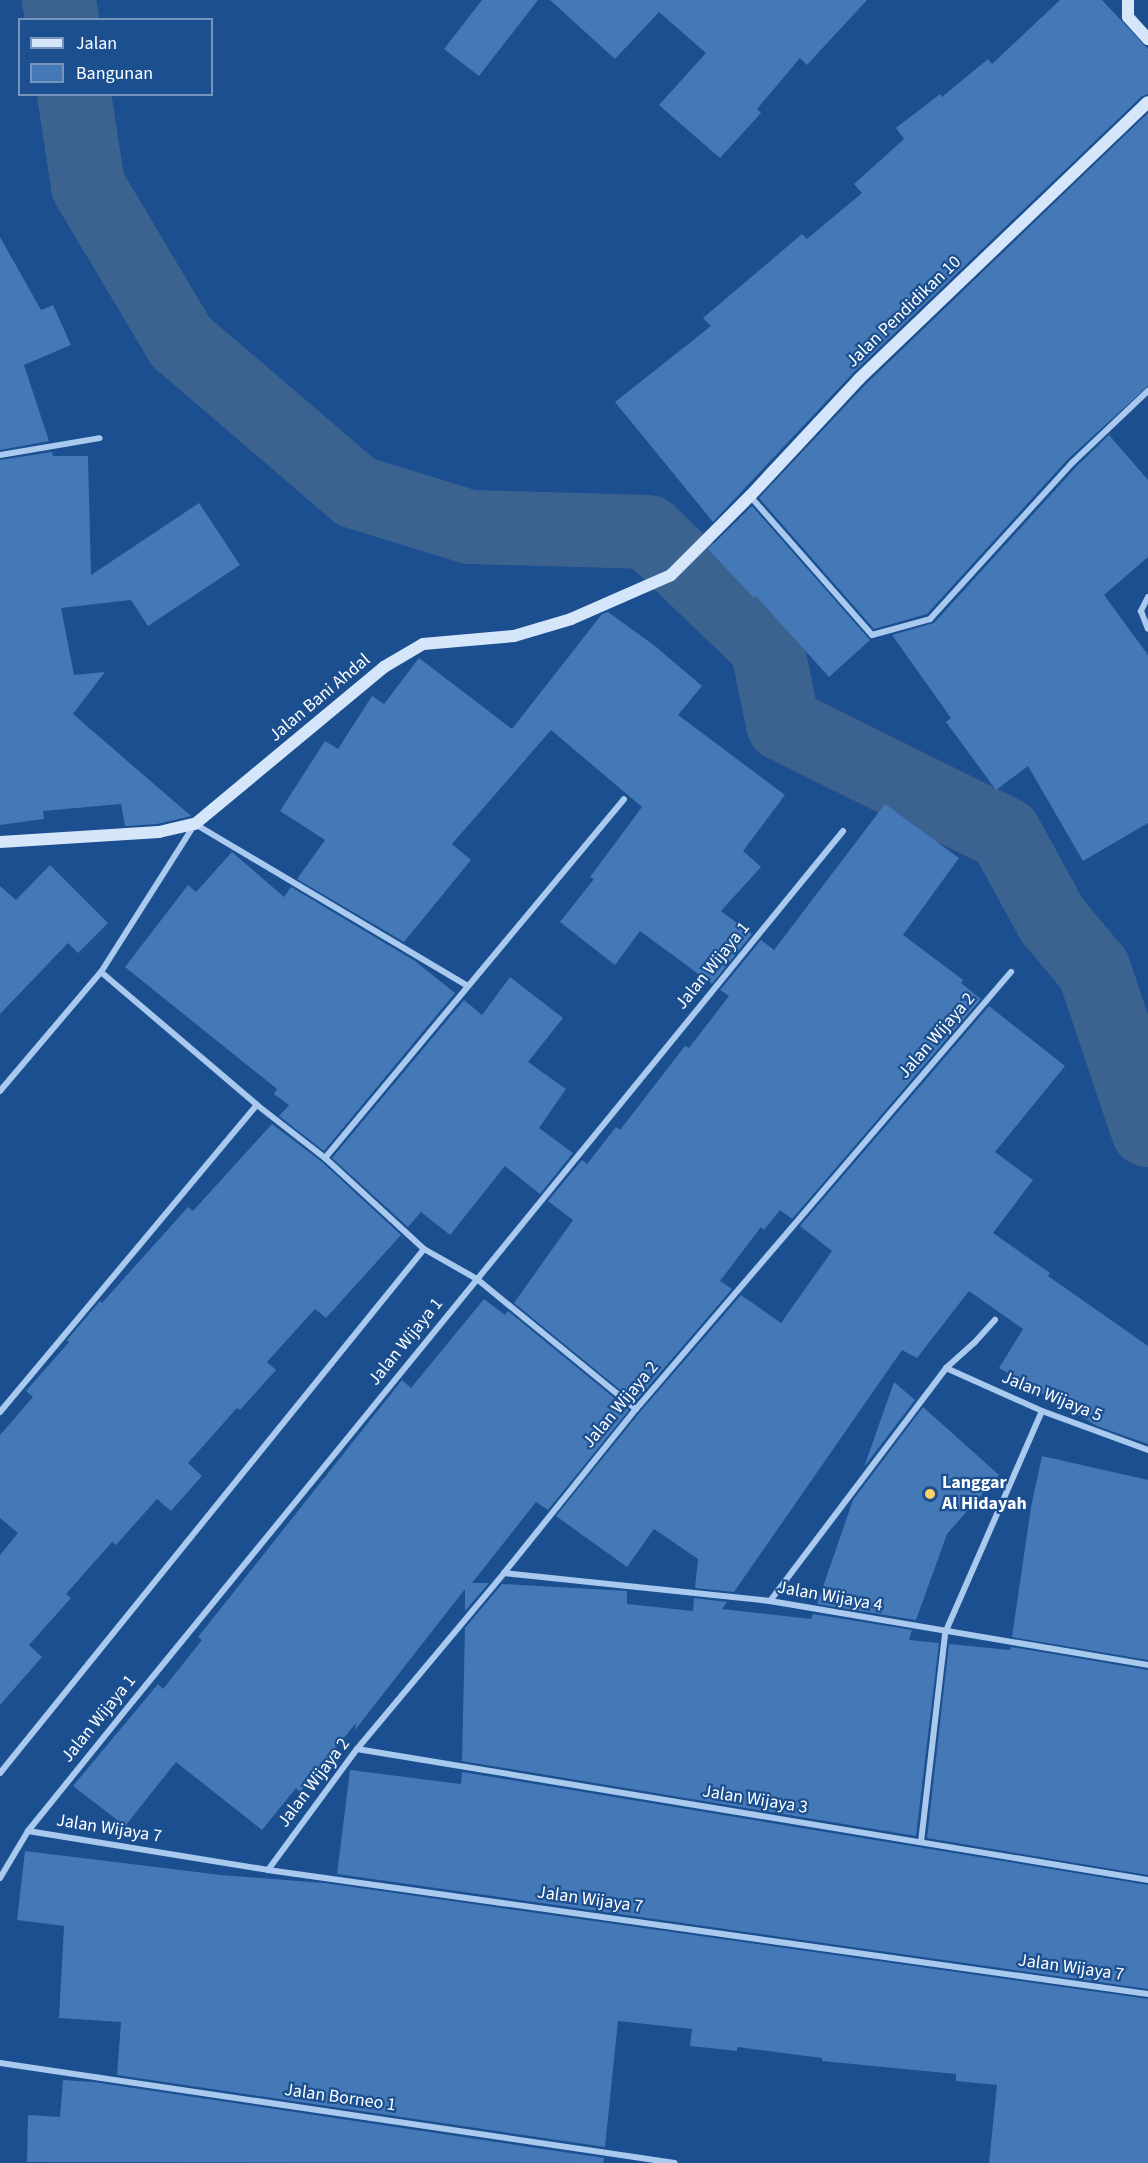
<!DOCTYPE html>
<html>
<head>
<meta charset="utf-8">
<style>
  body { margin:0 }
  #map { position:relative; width:1148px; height:2163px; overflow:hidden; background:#1b4f8f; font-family:"Source Sans 3",sans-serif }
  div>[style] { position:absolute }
  .river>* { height:74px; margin:-37px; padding:0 37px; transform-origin:37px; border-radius:37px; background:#3c6290 }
  .building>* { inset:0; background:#4478b7 }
  .street>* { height:6px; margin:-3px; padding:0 3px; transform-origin:3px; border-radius:3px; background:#a9c9ee }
  .secondary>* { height:12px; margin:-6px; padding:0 6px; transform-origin:6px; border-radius:6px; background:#d6e6fa }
  .dots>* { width:16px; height:16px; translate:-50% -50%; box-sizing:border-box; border:3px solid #1b4f8f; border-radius:50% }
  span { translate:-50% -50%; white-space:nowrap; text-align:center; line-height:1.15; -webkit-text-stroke:4.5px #1b4f8f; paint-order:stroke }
  .street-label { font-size:18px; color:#fff }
  .poi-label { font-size:18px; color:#fff; font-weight:700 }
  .left { translate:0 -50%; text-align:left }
  .legend { position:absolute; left:18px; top:18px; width:195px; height:78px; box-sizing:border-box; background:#1b4f8f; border:2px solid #7695bc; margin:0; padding:8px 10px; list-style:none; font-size:18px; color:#fff }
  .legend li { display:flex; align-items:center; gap:12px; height:30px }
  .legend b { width:30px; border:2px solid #7695bc }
</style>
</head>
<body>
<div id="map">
  <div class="river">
    <div style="left:59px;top:0;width:20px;rotate:81deg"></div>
    <div style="left:74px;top:94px;width:93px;rotate:81.3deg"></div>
    <div style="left:88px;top:186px;width:182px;rotate:59.2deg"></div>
    <div style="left:181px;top:342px;width:230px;rotate:40.6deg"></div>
    <div style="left:356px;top:492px;width:119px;rotate:17.1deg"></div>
    <div style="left:470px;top:527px;width:178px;rotate:1.6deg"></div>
    <div style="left:648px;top:532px;width:165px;rotate:43.8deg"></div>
    <div style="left:767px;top:646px;width:80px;rotate:78.4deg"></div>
    <div style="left:783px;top:724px;width:248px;rotate:26.4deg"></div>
    <div style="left:1005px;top:834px;width:98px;rotate:61.3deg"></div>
    <div style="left:1052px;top:920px;width:65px;rotate:50deg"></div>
    <div style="left:1094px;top:970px;width:169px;rotate:71.4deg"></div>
  </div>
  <div class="building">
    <div style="clip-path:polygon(482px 0,538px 0,479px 76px,444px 49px)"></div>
    <div style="clip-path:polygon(550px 0,867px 0,807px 65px,800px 58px,757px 109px,761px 113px,720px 158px,659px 105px,706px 53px,659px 12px,615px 59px)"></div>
    <div style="clip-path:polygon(1060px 0,1102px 0,1148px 49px,1148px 94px,1142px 96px,853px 373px,713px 522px,615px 402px,711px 326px,703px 318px,802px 234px,807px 239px,862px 193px,854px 184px,904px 139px,896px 128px,940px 94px,942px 97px,988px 59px,992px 64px)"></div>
    <div style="clip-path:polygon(1148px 113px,1148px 386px,1068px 459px,927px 614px,874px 629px,759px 498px,865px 385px)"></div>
    <div style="clip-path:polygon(0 237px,41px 310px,53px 305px,71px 345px,24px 365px,49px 441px,0 450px)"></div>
    <div style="clip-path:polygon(1109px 435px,1148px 480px,1148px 557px,1104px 595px,1148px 655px,1148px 823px,1083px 861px,1028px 766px,996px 790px,946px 722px,951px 718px,892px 635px,934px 623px,1076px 467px)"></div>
    <div style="clip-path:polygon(52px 452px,53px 456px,88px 456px,91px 575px,199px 503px,240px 565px,148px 626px,131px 600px,61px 608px,74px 675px,105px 672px,73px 714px,191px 816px,157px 824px,125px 826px,121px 804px,43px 811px,44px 819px,0 825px,0 460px)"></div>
    <div style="clip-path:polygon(752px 506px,870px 640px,829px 677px,756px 596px,754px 598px,708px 549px)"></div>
    <div style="clip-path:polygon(608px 612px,655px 646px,702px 686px,678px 715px,785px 795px,743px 851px,761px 867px,721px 911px,752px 934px,712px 984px,640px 931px,615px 965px,560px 922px,594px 879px,590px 877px,642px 807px,551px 730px,452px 844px,471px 860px,404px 942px,297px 879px,325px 840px,280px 811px,325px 741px,338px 749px,372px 696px,384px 704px,419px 658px,512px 729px,602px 614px)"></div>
    <div style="clip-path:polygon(885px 804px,959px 858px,903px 935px,963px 980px,961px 983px,981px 999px,792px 1219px,780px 1210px,764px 1230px,761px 1227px,720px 1281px,732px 1289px,635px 1402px,514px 1303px,573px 1220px,548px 1201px,582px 1160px,587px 1164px,616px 1127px,620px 1130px,685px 1046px,689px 1048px,729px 996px,720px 990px,761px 940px,774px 950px)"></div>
    <div style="clip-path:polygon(232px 852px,284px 897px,291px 887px,415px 961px,455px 993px,324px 1151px,279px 1116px,289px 1105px,274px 1094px,277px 1089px,125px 967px,188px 885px,196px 892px)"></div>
    <div style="clip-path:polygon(50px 865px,108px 923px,78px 953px,68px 943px,0 1014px,0 886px,16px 900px)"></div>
    <div style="clip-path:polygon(510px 977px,563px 1018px,528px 1062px,566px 1089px,539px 1128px,573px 1153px,540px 1194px,505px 1166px,450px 1235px,421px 1212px,408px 1227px,332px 1158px,464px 1000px,482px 1015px)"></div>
    <div style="clip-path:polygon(989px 1006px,1065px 1066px,995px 1152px,1033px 1180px,993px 1233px,1050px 1273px,1048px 1276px,1148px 1346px,1148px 1444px,1097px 1426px,999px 1368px,1023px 1329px,969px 1291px,917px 1358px,902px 1350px,734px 1592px,695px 1588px,698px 1559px,654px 1529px,627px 1567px,556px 1516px,640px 1412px,741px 1295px,781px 1323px,832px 1251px,800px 1226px)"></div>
    <div style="clip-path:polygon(272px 1124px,322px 1162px,401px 1235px,326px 1318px,315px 1309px,267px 1362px,276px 1370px,240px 1410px,237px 1408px,188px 1463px,202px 1476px,171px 1511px,157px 1499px,116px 1545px,112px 1542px,66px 1594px,71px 1598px,29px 1645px,42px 1657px,0 1705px,0 1555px,18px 1533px,0 1518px,0 1435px,33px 1397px,26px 1391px,69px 1342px,67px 1340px,100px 1301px,102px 1303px,188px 1207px,193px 1211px)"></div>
    <div style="clip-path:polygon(484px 1299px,505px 1315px,508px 1311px,629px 1410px,548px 1510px,536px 1502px,472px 1583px,489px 1583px,465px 1611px,465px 1589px,355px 1730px,356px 1723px,300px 1792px,296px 1788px,262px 1830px,176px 1762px,125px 1826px,73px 1786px,158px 1684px,163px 1689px,202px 1640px,198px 1637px,402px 1380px,411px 1388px)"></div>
    <div style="clip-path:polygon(894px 1382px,915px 1400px,864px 1467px)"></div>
    <div style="clip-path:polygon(923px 1407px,999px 1475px,947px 1534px,916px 1620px,817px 1604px,853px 1500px)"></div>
    <div style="clip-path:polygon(1042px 1456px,1148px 1480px,1148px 1660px,1012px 1637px,1031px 1507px)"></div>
    <div style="clip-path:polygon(502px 1584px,627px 1591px,627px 1604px,693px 1611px,694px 1598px,727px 1602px,722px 1609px,811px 1619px,813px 1614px,912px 1630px,909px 1640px,939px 1643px,916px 1836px,462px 1761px,465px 1628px)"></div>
    <div style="clip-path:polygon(949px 1644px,1010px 1650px,1011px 1647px,1148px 1670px,1148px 1875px,927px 1838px)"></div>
    <div style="clip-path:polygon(350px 1770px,461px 1784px,462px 1772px,1148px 1885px,1148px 1989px,337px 1874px)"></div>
    <div style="clip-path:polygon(25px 1851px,221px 1875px,324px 1883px,1148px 1999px,1148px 2163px,989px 2163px,997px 2085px,956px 2081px,956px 2074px,822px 2061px,822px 2058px,737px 2047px,737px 2051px,690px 2046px,692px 2029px,618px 2021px,605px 2147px,117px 2075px,121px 2022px,59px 2018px,64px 1926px,17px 1920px)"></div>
    <div style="clip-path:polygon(63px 2080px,93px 2082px,604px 2158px,603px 2163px,27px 2162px,28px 2115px,60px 2117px)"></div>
  </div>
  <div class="street">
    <div style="left:0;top:455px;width:101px;rotate:-9.6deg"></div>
    <div style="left:750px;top:496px;width:185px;rotate:48.7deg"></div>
    <div style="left:872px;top:635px;width:60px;rotate:-15.4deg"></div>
    <div style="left:930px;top:619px;width:211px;rotate:-47.7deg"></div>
    <div style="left:1072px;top:463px;width:105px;rotate:-43.5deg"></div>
    <div style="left:1148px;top:597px;width:16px;rotate:117deg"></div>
    <div style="left:1141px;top:611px;width:19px;rotate:69deg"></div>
    <div style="left:101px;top:972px;width:205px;rotate:40.4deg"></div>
    <div style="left:257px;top:1105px;width:86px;rotate:37.9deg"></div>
    <div style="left:325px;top:1158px;width:134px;rotate:42.6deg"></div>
    <div style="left:424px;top:1249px;width:61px;rotate:29.5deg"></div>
    <div style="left:477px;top:1279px;width:205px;rotate:39.3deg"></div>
    <div style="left:0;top:1091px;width:156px;rotate:-49.7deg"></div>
    <div style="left:101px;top:972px;width:175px;rotate:-57.6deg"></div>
    <div style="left:195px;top:824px;width:317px;rotate:30.7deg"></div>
    <div style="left:325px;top:1158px;width:467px;rotate:-50.2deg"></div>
    <div style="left:946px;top:1368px;width:105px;rotate:24.1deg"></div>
    <div style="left:1042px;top:1411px;width:113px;rotate:20.2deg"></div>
    <div style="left:0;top:1412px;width:400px;rotate:-50.1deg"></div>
    <div style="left:504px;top:1573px;width:267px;rotate:6deg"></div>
    <div style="left:770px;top:1601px;width:383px;rotate:9.6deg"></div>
    <div style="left:770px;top:1601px;width:292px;rotate:-52.9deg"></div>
    <div style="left:946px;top:1368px;width:39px;rotate:-42deg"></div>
    <div style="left:975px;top:1342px;width:30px;rotate:-48deg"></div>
    <div style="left:357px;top:1749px;width:802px;rotate:9.4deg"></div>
    <div style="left:0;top:1773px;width:674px;rotate:-51.02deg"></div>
    <div style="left:28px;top:1831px;width:243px;rotate:9.2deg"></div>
    <div style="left:268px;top:1870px;width:889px;rotate:8.02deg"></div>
    <div style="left:921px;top:1842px;width:210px;rotate:-83.4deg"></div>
    <div style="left:945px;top:1633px;width:242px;rotate:-66.4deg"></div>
    <div style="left:268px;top:1870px;width:150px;rotate:-53.7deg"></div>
    <div style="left:357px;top:1749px;width:229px;rotate:-50.1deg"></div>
    <div style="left:504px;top:1573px;width:211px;rotate:-51.2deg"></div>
    <div style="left:636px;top:1409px;width:576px;rotate:-49.37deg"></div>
    <div style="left:0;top:1878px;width:55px;rotate:-59.2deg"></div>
    <div style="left:28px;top:1831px;width:167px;rotate:-51.1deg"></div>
    <div style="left:133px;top:1701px;width:1123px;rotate:-50.78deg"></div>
    <div style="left:0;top:2063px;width:682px;rotate:8.43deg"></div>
  </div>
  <div class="secondary">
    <div style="left:1128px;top:0;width:17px;rotate:90deg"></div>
    <div style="left:1128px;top:17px;width:30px;rotate:48deg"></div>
    <div style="left:0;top:842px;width:159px;rotate:-3.6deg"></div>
    <div style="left:159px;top:832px;width:37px;rotate:-13deg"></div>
    <div style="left:195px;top:824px;width:246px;rotate:-39.7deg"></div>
    <div style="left:384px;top:667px;width:45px;rotate:-30.5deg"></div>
    <div style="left:423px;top:644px;width:91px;rotate:-5deg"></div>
    <div style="left:514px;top:636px;width:59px;rotate:-16.6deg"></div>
    <div style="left:571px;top:619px;width:109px;rotate:-23.7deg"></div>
    <div style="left:671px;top:575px;width:112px;rotate:-45deg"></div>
    <div style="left:750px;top:496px;width:160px;rotate:-47deg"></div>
    <div style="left:859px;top:379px;width:400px;rotate:-43.8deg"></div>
  </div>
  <div class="dots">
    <div style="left:930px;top:1494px;background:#ffd166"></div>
  </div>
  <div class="street-label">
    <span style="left:904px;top:312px;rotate:-44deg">Jalan Pendidikan 10</span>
    <span style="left:320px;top:698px;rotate:-40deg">Jalan Bani Ahdal</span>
    <span style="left:713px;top:966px;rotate:-51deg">Jalan Wijaya 1</span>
    <span style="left:937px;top:1036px;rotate:-49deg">Jalan Wijaya 2</span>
    <span style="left:406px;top:1342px;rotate:-51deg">Jalan Wijaya 1</span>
    <span style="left:1052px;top:1397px;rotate:22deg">Jalan Wijaya 5</span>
    <span style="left:621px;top:1405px;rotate:-50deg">Jalan Wijaya 2</span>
    <span style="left:830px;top:1597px;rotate:10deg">Jalan Wijaya 4</span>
    <span style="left:99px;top:1719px;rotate:-51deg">Jalan Wijaya 1</span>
    <span style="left:314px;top:1783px;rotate:-53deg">Jalan Wijaya 2</span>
    <span style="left:755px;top:1800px;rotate:9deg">Jalan Wijaya 3</span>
    <span style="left:109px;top:1829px;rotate:9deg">Jalan Wijaya 7</span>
    <span style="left:590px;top:1900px;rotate:8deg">Jalan Wijaya 7</span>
    <span style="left:1071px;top:1968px;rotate:8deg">Jalan Wijaya 7</span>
    <span style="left:340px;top:2098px;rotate:8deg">Jalan Borneo 1</span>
  </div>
  <div class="poi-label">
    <span class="left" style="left:942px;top:1494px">Langgar<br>Al Hidayah</span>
  </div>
  <ul class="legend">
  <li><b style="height:8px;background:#d6e6fa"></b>Jalan</li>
  <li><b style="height:16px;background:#4478b7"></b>Bangunan</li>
  </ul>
</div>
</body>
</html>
